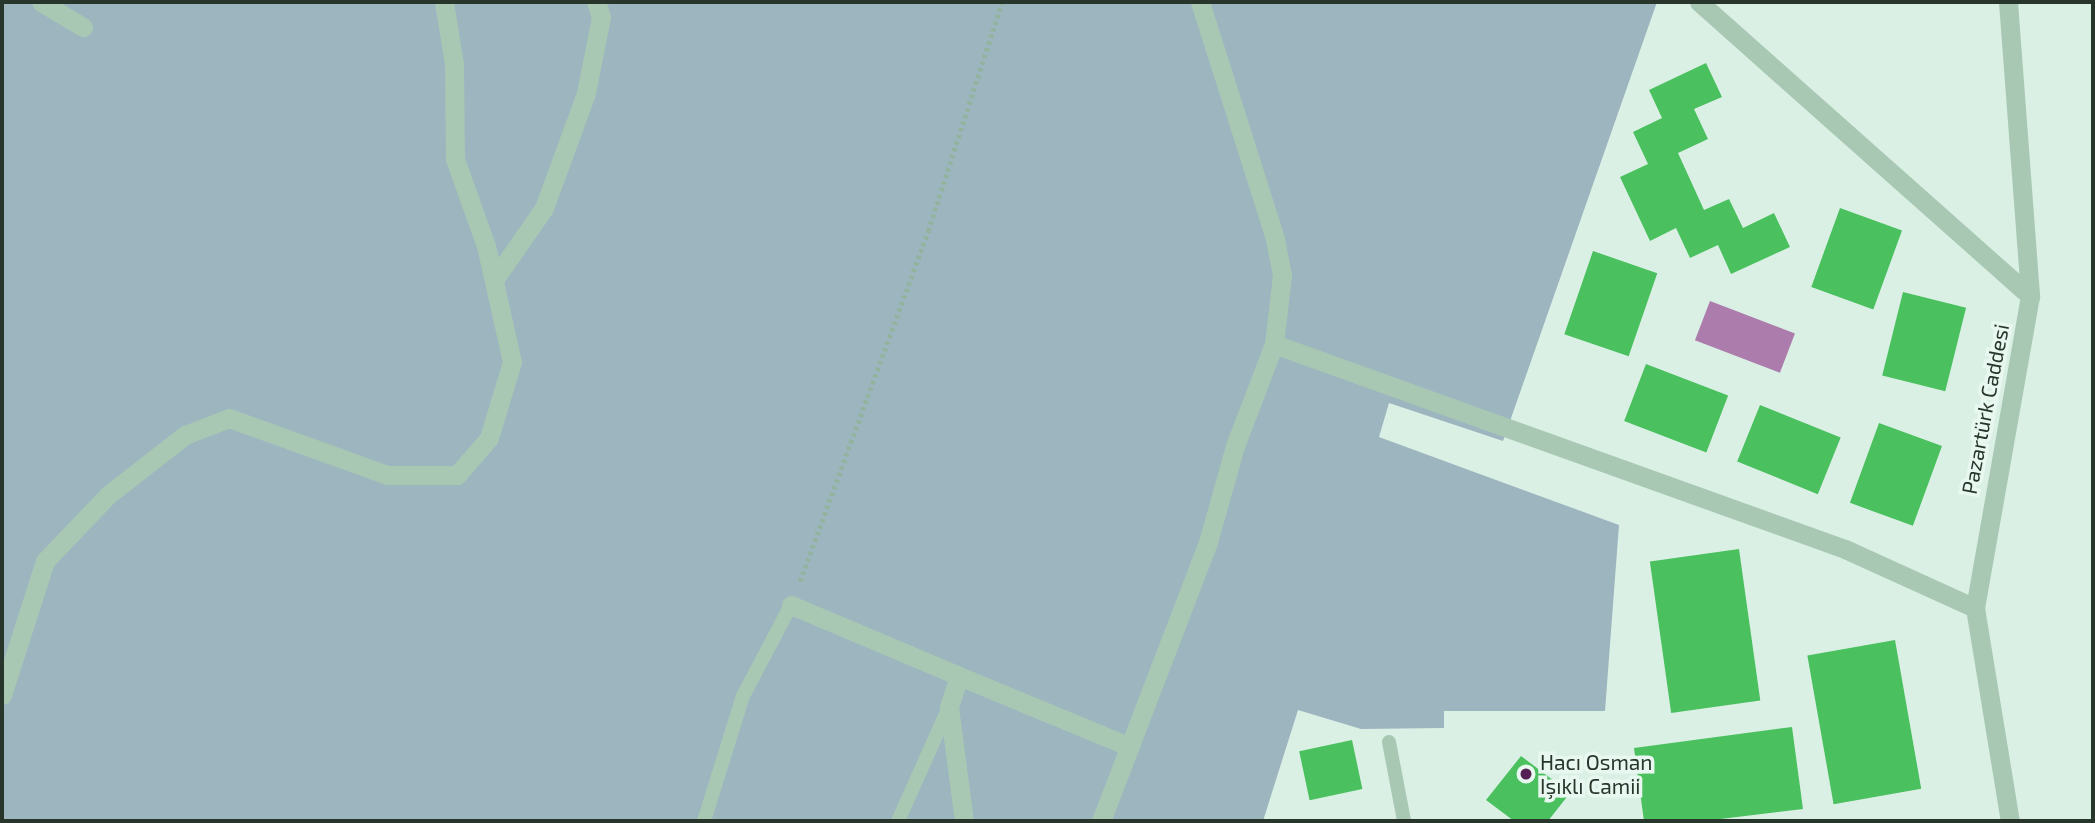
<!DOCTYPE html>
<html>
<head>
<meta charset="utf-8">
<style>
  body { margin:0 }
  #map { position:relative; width:2095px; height:823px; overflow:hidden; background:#dbf0e5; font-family:"Exo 2",sans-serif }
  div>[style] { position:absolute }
  .green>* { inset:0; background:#9cb5bf }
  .water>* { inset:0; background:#ab7cac; transform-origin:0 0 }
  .building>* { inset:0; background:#4ac05f; transform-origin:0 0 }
  .path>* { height:4.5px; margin-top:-2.25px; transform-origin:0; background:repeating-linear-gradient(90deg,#92b49e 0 3.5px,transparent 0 7px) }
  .service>* { height:14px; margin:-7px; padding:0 7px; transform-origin:7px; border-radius:7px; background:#a8c8b4 }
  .minor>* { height:19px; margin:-9.5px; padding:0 9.5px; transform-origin:9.5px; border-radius:9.5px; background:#a8c8b4 }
  .tertiary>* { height:19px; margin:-9.5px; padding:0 9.5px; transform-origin:9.5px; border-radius:9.5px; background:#a8c8b4 }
  .dots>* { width:19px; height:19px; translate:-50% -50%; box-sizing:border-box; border:4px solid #e8f8f0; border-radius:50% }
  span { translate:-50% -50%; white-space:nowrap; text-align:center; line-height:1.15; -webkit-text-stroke:7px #e8f8f0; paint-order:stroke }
  .street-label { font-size:21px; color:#28352b }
  .poi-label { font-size:21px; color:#28352b }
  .left { translate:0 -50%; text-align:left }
  .frame { position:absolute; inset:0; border:4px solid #28352b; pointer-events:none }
</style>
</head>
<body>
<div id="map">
  <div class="green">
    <div style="clip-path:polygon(2px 2px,1657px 2px,1503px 441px,1389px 403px,1379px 437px,1619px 525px,1605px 711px,1444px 711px,1444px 728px,1361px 729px,1298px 710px,1263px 821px,2px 821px)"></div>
  </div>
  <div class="water">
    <div style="left:1710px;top:301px;width:91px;height:42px;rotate:21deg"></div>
  </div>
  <div class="building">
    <div style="clip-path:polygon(1706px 63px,1722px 97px,1694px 109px,1708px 139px,1678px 153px,1704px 210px,1729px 199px,1743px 228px,1774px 213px,1790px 247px,1731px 274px,1718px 245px,1690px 258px,1676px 228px,1650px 241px,1620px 177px,1648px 164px,1633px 132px,1662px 118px,1649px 90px)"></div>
    <div style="left:1840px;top:208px;width:66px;height:84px;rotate:20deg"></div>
    <div style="left:1593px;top:251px;width:68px;height:88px;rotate:19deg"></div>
    <div style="left:1903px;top:292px;width:65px;height:86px;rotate:14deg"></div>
    <div style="left:1646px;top:364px;width:88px;height:61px;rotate:21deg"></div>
    <div style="left:1760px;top:405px;width:87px;height:61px;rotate:22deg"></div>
    <div style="left:1879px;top:423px;width:67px;height:85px;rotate:20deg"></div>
    <div style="left:1739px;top:549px;width:153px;height:90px;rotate:82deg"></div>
    <div style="left:1895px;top:640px;width:151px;height:89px;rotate:80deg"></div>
    <div style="clip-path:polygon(1792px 727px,1803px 809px,1704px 821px,1644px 821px,1634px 748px)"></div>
    <div style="left:1352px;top:740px;width:50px;height:54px;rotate:78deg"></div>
    <div style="clip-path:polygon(1521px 756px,1570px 793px,1548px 821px,1514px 821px,1486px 800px)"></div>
  </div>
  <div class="path">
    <div style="left:800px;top:581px;width:373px;rotate:-69.9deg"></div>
    <div style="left:928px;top:231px;width:241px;rotate:-72.1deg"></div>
  </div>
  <div class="service">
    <div style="left:1389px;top:742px;width:80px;rotate:79.2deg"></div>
    <div style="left:704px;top:821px;width:131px;rotate:-72.7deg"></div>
    <div style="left:743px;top:696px;width:103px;rotate:-62.2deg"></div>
    <div style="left:898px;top:821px;width:125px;rotate:-65.9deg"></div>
  </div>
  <div class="minor">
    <div style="left:41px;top:2px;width:49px;rotate:30.8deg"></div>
    <div style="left:1200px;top:2px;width:249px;rotate:72.4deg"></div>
    <div style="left:1275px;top:239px;width:37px;rotate:79deg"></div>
    <div style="left:1282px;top:275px;width:69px;rotate:96.6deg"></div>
    <div style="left:1699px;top:2px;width:443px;rotate:41.6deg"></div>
    <div style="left:494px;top:280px;width:88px;rotate:-55.2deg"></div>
    <div style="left:544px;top:208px;width:122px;rotate:-69.9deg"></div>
    <div style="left:586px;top:93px;width:77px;rotate:-78.8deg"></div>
    <div style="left:601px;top:17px;width:16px;rotate:-108deg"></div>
    <div style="left:791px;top:605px;width:182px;rotate:22.9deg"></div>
    <div style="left:959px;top:676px;width:33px;rotate:108deg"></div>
    <div style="left:949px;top:707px;width:115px;rotate:82.5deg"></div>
    <div style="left:959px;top:676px;width:185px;rotate:22.5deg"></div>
    <div style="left:2px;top:695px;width:141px;rotate:-72.2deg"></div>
    <div style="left:45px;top:561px;width:91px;rotate:-46.3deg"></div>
    <div style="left:108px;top:495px;width:98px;rotate:-37.9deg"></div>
    <div style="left:185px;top:435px;width:47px;rotate:-21.1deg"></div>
    <div style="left:229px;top:418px;width:168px;rotate:19.8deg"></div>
    <div style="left:387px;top:475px;width:70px"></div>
    <div style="left:457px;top:475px;width:49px;rotate:-49.1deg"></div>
    <div style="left:489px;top:438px;width:79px;rotate:-73.2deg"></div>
    <div style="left:512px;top:362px;width:119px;rotate:-102.6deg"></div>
    <div style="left:486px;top:246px;width:92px;rotate:-109.6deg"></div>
    <div style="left:455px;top:159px;width:95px;rotate:-90.6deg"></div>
    <div style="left:454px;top:64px;width:63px;rotate:-99.2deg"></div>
    <div style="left:1101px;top:821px;width:299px;rotate:-69deg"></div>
    <div style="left:1208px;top:542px;width:100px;rotate:-74.3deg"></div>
    <div style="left:1235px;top:446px;width:109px;rotate:-69.1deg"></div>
    <div style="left:1274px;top:344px;width:607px;rotate:19.75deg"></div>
    <div style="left:1845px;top:549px;width:143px;rotate:24.4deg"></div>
  </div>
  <div class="tertiary">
    <div style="left:2008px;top:2px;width:295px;rotate:85.7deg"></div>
    <div style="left:2030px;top:296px;width:317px;rotate:100deg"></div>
    <div style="left:1975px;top:608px;width:216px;rotate:80.7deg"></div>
  </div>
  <div class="dots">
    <div style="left:1526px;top:774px;background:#542054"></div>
  </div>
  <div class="street-label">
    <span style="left:1985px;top:409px;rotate:-79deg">Pazartürk Caddesi</span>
  </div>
  <div class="poi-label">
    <span class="left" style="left:1540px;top:774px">Hacı Osman<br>Işıklı Camii</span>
  </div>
  <div class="frame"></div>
</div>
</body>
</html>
